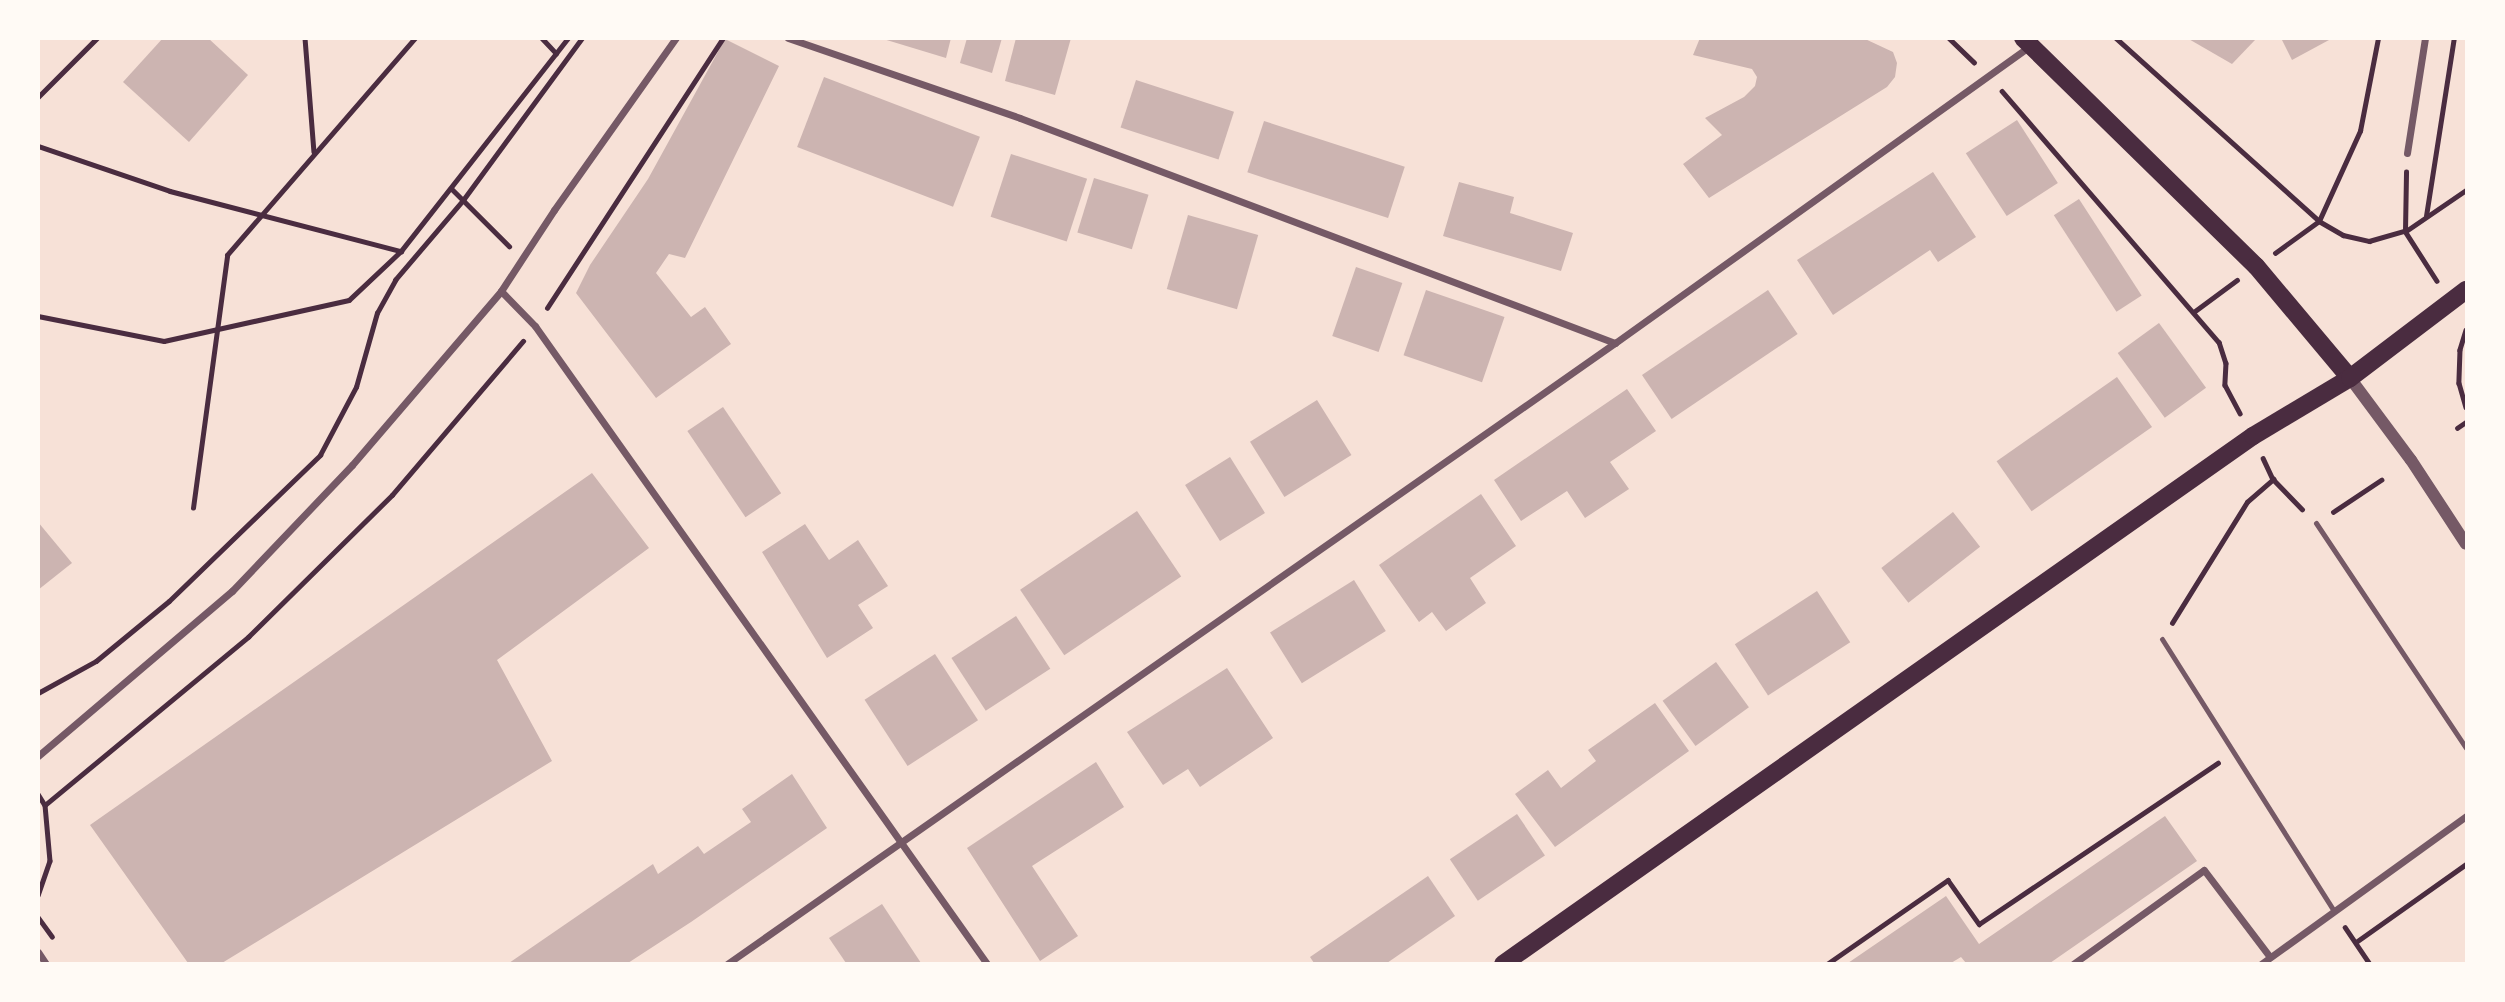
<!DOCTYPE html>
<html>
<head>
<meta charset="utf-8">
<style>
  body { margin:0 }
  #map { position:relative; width:2505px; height:1002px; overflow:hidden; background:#f7e1d7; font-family:Spectral,serif }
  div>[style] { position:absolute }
  .building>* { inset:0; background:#ccb4b1; transform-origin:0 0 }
  .path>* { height:4.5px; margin:-2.25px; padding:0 2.25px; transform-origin:2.25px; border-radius:2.25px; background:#4a2c40 }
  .service>* { height:5px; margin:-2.5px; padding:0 2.5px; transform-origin:2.5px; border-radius:2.5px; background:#755966 }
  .minor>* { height:7px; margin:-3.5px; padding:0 3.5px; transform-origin:3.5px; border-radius:3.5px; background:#755966 }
  .tertiary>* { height:12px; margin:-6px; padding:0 6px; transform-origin:6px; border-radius:6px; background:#755966 }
  .primary>* { height:18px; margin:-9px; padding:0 9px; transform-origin:9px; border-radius:9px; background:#4a2c40 }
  span { translate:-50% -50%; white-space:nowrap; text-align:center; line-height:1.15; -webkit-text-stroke:7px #fffaf5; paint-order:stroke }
  .frame { position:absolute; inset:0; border:40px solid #fffaf5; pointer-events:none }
</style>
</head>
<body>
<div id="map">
  <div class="building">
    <div style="clip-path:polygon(163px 38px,208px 38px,248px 75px,189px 142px,123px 82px)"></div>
    <div style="clip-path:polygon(880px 38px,951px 38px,946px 58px)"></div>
    <div style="clip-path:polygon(967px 38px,1002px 38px,992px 73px,960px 63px)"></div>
    <div style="clip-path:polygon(1016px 38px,1071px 38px,1055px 95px,1005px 81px)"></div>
    <div style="clip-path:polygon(1700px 38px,1863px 38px,1893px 52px,1897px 63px,1895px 77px,1887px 87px,1709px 198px,1683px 164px,1722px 135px,1705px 118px,1744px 97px,1755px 86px,1757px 77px,1752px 69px,1693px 55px)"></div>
    <div style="clip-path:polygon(2187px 38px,2254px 38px,2255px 40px,2232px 64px)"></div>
    <div style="clip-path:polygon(2281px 38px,2328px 38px,2329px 40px,2292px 60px)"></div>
    <div style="clip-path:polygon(725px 39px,779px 66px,685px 258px,669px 254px,656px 273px,691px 317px,705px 307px,731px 344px,656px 398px,576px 293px,590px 265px,648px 179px)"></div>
    <div style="left:824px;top:77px;width:167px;height:75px;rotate:21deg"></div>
    <div style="left:1136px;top:80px;width:103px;height:50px;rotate:18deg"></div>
    <div style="left:2017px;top:120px;width:75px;height:61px;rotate:57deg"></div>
    <div style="left:1264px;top:121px;width:148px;height:54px;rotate:18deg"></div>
    <div style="left:1011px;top:154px;width:80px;height:66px;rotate:18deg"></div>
    <div style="clip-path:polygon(1933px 172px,1976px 237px,1938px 262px,1930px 250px,1833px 315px,1797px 260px)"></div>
    <div style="left:1094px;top:178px;width:57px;height:57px;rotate:17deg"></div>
    <div style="clip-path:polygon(1459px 182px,1514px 197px,1510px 213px,1573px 233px,1561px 271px,1443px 236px)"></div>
    <div style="left:2079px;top:199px;width:115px;height:30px;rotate:57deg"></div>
    <div style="left:1188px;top:215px;width:73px;height:77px;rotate:16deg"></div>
    <div style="left:1356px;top:267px;width:49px;height:73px;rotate:19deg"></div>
    <div style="left:1426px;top:290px;width:83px;height:69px;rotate:19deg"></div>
    <div style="left:1768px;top:290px;width:53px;height:152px;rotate:56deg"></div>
    <div style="left:2159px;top:323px;width:80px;height:51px;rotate:54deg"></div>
    <div style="left:2117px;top:377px;width:61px;height:147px;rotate:55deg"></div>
    <div style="clip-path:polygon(1627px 389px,1656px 431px,1610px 462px,1629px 489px,1585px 518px,1567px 491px,1521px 521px,1494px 480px)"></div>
    <div style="left:1317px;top:400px;width:65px;height:79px;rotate:58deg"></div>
    <div style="left:723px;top:407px;width:104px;height:43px;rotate:56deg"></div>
    <div style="left:1230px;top:457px;width:66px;height:53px;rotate:58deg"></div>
    <div style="clip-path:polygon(592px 473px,649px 548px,497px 660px,552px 761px,222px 963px,188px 963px,90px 825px)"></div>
    <div style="clip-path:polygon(1481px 494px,1516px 546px,1470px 578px,1486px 603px,1446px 631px,1432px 612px,1419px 622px,1379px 565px)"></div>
    <div style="left:1137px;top:511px;width:79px;height:141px;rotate:56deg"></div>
    <div style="left:1953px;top:512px;width:44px;height:91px;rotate:52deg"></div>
    <div style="clip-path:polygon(38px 522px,72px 563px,38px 590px)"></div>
    <div style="clip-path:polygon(805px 524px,829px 560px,858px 540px,888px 586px,858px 605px,873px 628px,827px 658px,762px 552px)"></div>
    <div style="left:1354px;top:580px;width:60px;height:99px;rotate:58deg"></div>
    <div style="left:1817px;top:591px;width:61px;height:98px;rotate:57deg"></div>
    <div style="left:1016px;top:616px;width:63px;height:77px;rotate:57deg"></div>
    <div style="left:935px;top:654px;width:79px;height:84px;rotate:57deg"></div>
    <div style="left:1716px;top:662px;width:56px;height:66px;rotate:54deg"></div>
    <div style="clip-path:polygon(1227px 668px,1273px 738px,1200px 787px,1188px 769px,1163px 785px,1127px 732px)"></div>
    <div style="clip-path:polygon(1655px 703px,1689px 751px,1555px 847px,1515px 794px,1548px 770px,1561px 788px,1596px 761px,1588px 750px)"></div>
    <div style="clip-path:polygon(1096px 762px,1124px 807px,1032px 866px,1078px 936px,1040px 961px,967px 848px)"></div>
    <div style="clip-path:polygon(792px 774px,827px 828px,691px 922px,628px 963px,509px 963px,653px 864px,658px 874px,698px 846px,704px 854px,751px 822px,742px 809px)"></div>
    <div style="left:1517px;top:814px;width:50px;height:81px;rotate:56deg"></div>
    <div style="clip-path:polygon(2165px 816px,2197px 861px,2050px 963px,1966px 963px,1961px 957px,1951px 963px,1848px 963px,1946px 896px,1979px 944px)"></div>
    <div style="clip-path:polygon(1428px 876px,1455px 916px,1387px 963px,1314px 963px,1310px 957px)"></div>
    <div style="clip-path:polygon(882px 904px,921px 963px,846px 963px,829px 938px)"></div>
  </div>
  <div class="path">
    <div style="left:305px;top:38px;width:114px;rotate:85.5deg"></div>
    <div style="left:542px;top:38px;width:21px;rotate:47deg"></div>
    <div style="left:1949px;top:38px;width:35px;rotate:44deg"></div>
    <div style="left:2116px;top:38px;width:273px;rotate:42deg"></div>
    <div style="left:2319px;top:221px;width:99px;rotate:-65.5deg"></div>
    <div style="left:2360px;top:131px;width:95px;rotate:-79deg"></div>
    <div style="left:2002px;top:91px;width:332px;rotate:49.2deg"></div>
    <div style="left:2219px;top:342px;width:22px;rotate:72deg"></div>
    <div style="left:2226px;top:363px;width:22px;rotate:93deg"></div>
    <div style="left:2225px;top:385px;width:32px;rotate:62deg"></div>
    <div style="left:38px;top:97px;width:83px;rotate:-45deg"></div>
    <div style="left:38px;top:146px;width:139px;rotate:18.8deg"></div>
    <div style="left:170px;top:191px;width:239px;rotate:14.6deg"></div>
    <div style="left:401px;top:251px;width:271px;rotate:-51.9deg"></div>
    <div style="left:452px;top:189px;width:81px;rotate:45deg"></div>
    <div style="left:2426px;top:216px;width:180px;rotate:-81.1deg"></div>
    <div style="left:2405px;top:231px;width:59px;rotate:-89deg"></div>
    <div style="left:2406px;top:231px;width:73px;rotate:-34.3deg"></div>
    <div style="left:2275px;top:253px;width:54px;rotate:-36deg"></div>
    <div style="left:2319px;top:221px;width:28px;rotate:30deg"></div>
    <div style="left:2343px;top:235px;width:27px;rotate:13deg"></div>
    <div style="left:2369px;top:241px;width:37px;rotate:-16deg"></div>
    <div style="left:2405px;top:231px;width:59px;rotate:57.4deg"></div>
    <div style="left:547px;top:308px;width:322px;rotate:-56.9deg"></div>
    <div style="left:2195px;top:311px;width:52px;rotate:-36.4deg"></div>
    <div style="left:38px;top:316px;width:128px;rotate:11.2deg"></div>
    <div style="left:164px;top:341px;width:189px;rotate:-12.5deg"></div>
    <div style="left:349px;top:300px;width:71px;rotate:-43.3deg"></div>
    <div style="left:2466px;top:330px;width:21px;rotate:107deg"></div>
    <div style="left:2460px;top:350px;width:33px;rotate:92deg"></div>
    <div style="left:2459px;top:383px;width:25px;rotate:74deg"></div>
    <div style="left:2457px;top:428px;width:11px;rotate:-34deg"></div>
    <div style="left:2263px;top:458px;width:23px;rotate:65deg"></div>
    <div style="left:2273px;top:479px;width:42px;rotate:46deg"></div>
    <div style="left:193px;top:508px;width:255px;rotate:-82.3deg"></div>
    <div style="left:227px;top:255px;width:287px;rotate:-49.1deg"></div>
    <div style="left:2333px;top:512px;width:58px;rotate:-33.7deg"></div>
    <div style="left:2172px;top:623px;width:142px;rotate:-58.2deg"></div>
    <div style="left:2247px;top:502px;width:35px;rotate:-41deg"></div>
    <div style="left:38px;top:693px;width:66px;rotate:-28.9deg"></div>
    <div style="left:96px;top:661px;width:94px;rotate:-39.4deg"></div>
    <div style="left:169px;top:601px;width:210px;rotate:-44deg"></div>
    <div style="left:320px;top:455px;width:77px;rotate:-62.1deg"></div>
    <div style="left:356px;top:387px;width:77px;rotate:-74.2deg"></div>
    <div style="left:377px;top:313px;width:38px;rotate:-61deg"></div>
    <div style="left:395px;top:280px;width:105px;rotate:-49.6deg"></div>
    <div style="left:463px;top:200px;width:201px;rotate:-53.7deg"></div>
    <div style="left:38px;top:794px;width:13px;rotate:58deg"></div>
    <div style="left:45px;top:805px;width:56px;rotate:84.9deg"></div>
    <div style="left:50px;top:861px;width:36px;rotate:109deg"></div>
    <div style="left:45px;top:805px;width:264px;rotate:-39.6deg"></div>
    <div style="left:248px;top:637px;width:202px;rotate:-44.6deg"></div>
    <div style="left:392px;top:495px;width:202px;rotate:-49.6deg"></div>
    <div style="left:38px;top:917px;width:24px;rotate:54deg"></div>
    <div style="left:2345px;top:927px;width:45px;rotate:56deg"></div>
    <div style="left:2356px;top:942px;width:135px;rotate:-35.3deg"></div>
    <div style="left:1827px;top:964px;width:147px;rotate:-34.8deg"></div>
    <div style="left:1948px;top:880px;width:54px;rotate:54.8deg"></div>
    <div style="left:1979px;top:924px;width:288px;rotate:-34deg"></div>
  </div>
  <div class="service">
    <div style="left:2316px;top:523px;width:270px;rotate:56.3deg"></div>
    <div style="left:2162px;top:639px;width:322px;rotate:57.7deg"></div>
  </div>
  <div class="minor">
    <div style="left:788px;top:38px;width:245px;rotate:19deg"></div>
    <div style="left:1020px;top:118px;width:636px;rotate:20.71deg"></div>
    <div style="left:2407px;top:153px;width:116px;rotate:-81.1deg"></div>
    <div style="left:501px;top:291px;width:49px;rotate:45.8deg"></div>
    <div style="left:535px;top:326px;width:782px;rotate:54.68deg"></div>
    <div style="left:38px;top:756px;width:255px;rotate:-40.4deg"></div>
    <div style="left:232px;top:591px;width:174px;rotate:-46.4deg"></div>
    <div style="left:352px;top:465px;width:229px;rotate:-49.4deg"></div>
    <div style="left:501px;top:291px;width:97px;rotate:-56.8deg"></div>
    <div style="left:554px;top:210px;width:211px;rotate:-54.7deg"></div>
    <div style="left:38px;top:952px;width:14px;rotate:56deg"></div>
    <div style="left:727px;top:964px;width:1084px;rotate:-34.97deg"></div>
    <div style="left:1615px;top:343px;width:510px;rotate:-35.59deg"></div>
    <div style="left:2073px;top:964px;width:161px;rotate:-35.7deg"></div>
    <div style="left:2204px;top:870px;width:109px;rotate:52.8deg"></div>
    <div style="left:2261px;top:964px;width:253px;rotate:-35.8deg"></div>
  </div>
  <div class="tertiary">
    <div style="left:2350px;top:378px;width:102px;rotate:53.4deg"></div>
    <div style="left:2411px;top:460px;width:100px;rotate:56.8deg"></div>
  </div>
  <div class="primary">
    <div style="left:2023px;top:38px;width:326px;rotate:44.4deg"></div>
    <div style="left:2256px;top:266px;width:146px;rotate:50deg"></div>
    <div style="left:1503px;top:964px;width:917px;rotate:-35.15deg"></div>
    <div style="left:2253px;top:436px;width:113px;rotate:-30.9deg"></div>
    <div style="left:2350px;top:378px;width:146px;rotate:-37.2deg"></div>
  </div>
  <div class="frame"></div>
</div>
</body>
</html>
